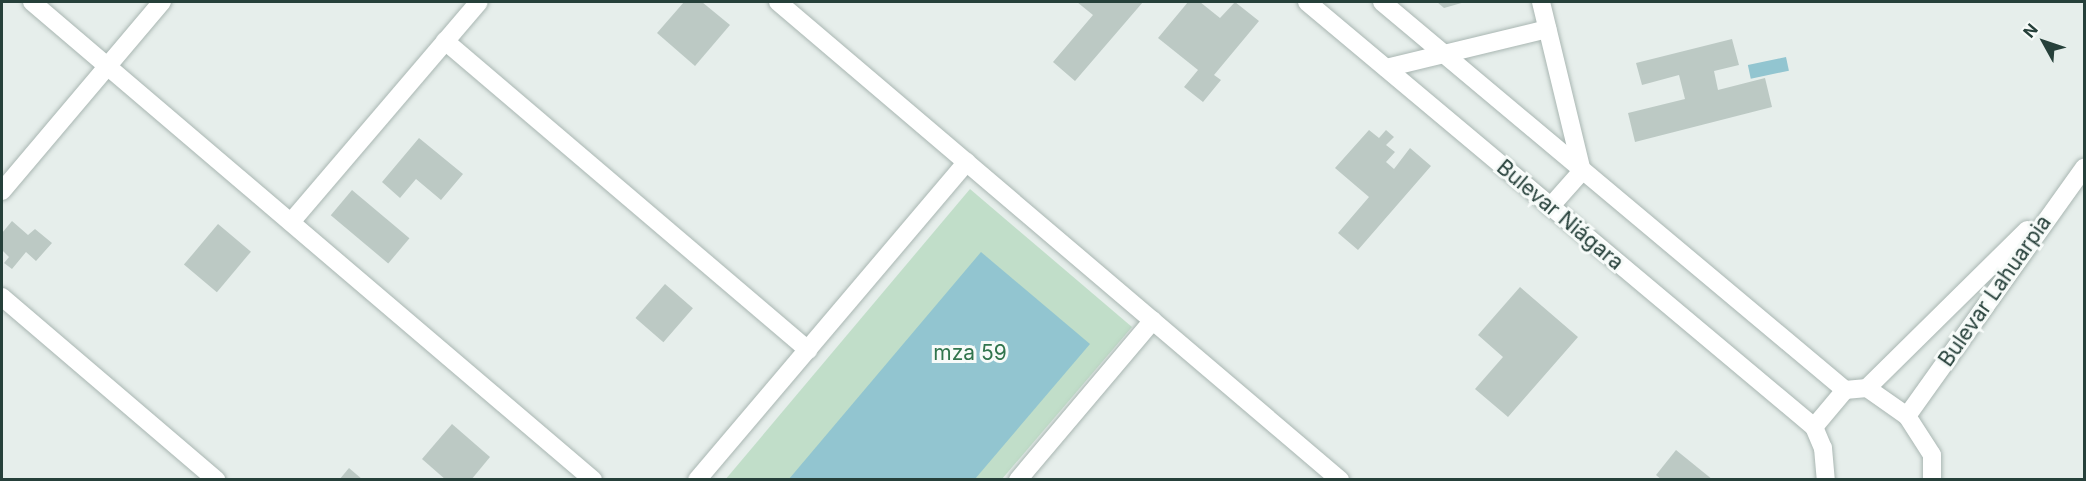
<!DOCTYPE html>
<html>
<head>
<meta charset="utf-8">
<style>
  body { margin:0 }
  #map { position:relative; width:2086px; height:481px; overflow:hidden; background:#e6eeeb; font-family:Inter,sans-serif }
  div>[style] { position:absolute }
  .green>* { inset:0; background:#c1dec9 }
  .water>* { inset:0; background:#92c5d0; transform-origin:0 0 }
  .building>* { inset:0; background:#bcc9c4; transform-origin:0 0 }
  .roads { filter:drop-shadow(0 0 2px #a9b6b2) drop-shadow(0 0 2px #a9b6b2) }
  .street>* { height:18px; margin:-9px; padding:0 9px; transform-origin:9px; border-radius:9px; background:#fff }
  span { translate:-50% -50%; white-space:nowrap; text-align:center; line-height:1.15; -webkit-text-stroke:6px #f7fbf9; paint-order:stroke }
  .street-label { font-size:21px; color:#26403a }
  .park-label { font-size:21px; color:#31754d }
  .frame { position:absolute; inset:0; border:3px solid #26403a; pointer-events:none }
  .north { position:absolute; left:2014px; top:12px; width:60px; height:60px; -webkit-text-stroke:4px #f7fbf9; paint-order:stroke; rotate:310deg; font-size:16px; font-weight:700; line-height:24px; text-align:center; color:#26403a }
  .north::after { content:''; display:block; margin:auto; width:21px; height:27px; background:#26403a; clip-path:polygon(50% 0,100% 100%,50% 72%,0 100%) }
</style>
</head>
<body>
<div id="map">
  <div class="green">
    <div style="clip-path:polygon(970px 189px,1132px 327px,1002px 479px,725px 480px)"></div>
  </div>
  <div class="water">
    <div style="left:1786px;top:57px;width:14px;height:39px;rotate:78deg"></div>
    <div style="clip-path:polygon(981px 252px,1090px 344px,975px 479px,789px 479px)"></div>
  </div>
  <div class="building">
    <div style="clip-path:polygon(684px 2px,702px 2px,730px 25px,695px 66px,657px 33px)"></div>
    <div style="clip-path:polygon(1077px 2px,1143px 2px,1075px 81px,1053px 62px,1093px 15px)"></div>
    <div style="clip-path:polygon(1188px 2px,1200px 2px,1220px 18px,1235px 2px,1259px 21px,1214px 75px,1221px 80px,1203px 102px,1184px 87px,1198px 70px,1158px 38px)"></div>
    <div style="clip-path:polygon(1437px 2px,1465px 2px,1444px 8px)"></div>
    <div style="clip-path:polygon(1732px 39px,1739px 65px,1714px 71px,1718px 90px,1765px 78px,1772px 107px,1635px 142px,1628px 113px,1685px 99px,1679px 75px,1642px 85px,1636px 63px)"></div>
    <div style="clip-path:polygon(1369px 130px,1379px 138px,1386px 130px,1394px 137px,1386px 145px,1395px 152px,1386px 162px,1394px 169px,1410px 148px,1431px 166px,1358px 250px,1338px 233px,1369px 197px,1335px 168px)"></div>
    <div style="clip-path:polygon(419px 138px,463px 174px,441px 200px,416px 179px,400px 198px,382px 182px)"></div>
    <div style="left:352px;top:190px;width:75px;height:33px;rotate:40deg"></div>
    <div style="clip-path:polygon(12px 221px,28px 235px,35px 229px,52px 243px,36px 261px,26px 252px,12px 269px,4px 263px,9px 257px,2px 250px,2px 233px)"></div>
    <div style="left:218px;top:224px;width:43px;height:53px;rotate:40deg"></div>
    <div style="left:665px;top:284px;width:37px;height:45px;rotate:41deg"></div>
    <div style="clip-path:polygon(1520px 287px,1578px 337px,1508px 417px,1475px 389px,1503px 357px,1478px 335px)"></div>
    <div style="clip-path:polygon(452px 424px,490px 457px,471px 480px,446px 480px,422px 459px)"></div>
    <div style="clip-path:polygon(1676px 450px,1713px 480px,1662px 480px,1656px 475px)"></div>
    <div style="clip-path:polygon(349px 468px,363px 480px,339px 480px)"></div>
  </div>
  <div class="roads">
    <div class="street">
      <div style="left:32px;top:2px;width:737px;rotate:40.43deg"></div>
      <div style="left:778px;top:2px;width:738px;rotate:40.38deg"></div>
      <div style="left:1307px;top:2px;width:662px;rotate:39.97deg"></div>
      <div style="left:1814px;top:427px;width:23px;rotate:67deg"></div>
      <div style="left:1823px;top:448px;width:32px;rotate:85deg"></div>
      <div style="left:1382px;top:2px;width:604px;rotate:39.96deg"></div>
      <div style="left:1541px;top:2px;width:174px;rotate:76.4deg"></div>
      <div style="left:1582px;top:171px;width:48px;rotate:131.6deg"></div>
      <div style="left:445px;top:41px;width:477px;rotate:40.4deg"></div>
      <div style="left:1386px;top:68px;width:166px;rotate:-13.6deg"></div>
      <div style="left:2px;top:191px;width:248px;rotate:-49.8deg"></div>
      <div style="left:291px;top:222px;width:289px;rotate:-49.5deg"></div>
      <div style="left:2px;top:297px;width:282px;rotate:40.5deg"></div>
      <div style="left:1867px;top:388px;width:225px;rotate:-44.6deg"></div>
      <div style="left:1907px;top:416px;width:305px;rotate:-54.5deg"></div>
      <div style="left:1814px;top:427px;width:48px;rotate:-50deg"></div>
      <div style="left:1845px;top:390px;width:22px;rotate:-5deg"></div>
      <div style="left:1867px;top:388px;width:49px;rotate:35deg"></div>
      <div style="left:1907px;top:416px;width:46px;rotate:57.3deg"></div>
      <div style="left:1932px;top:455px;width:25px;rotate:90deg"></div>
      <div style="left:697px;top:480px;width:417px;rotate:-49.7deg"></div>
      <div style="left:1018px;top:480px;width:209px;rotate:-49.8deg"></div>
    </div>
  </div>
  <div class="street-label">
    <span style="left:1560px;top:215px;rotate:40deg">Bulevar Niágara</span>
    <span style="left:1995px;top:291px;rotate:-55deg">Bulevar Lahuarpia</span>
  </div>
  <div class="park-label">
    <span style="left:970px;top:353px">mza 59</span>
  </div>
  <div class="frame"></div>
  <div class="north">N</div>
</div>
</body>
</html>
